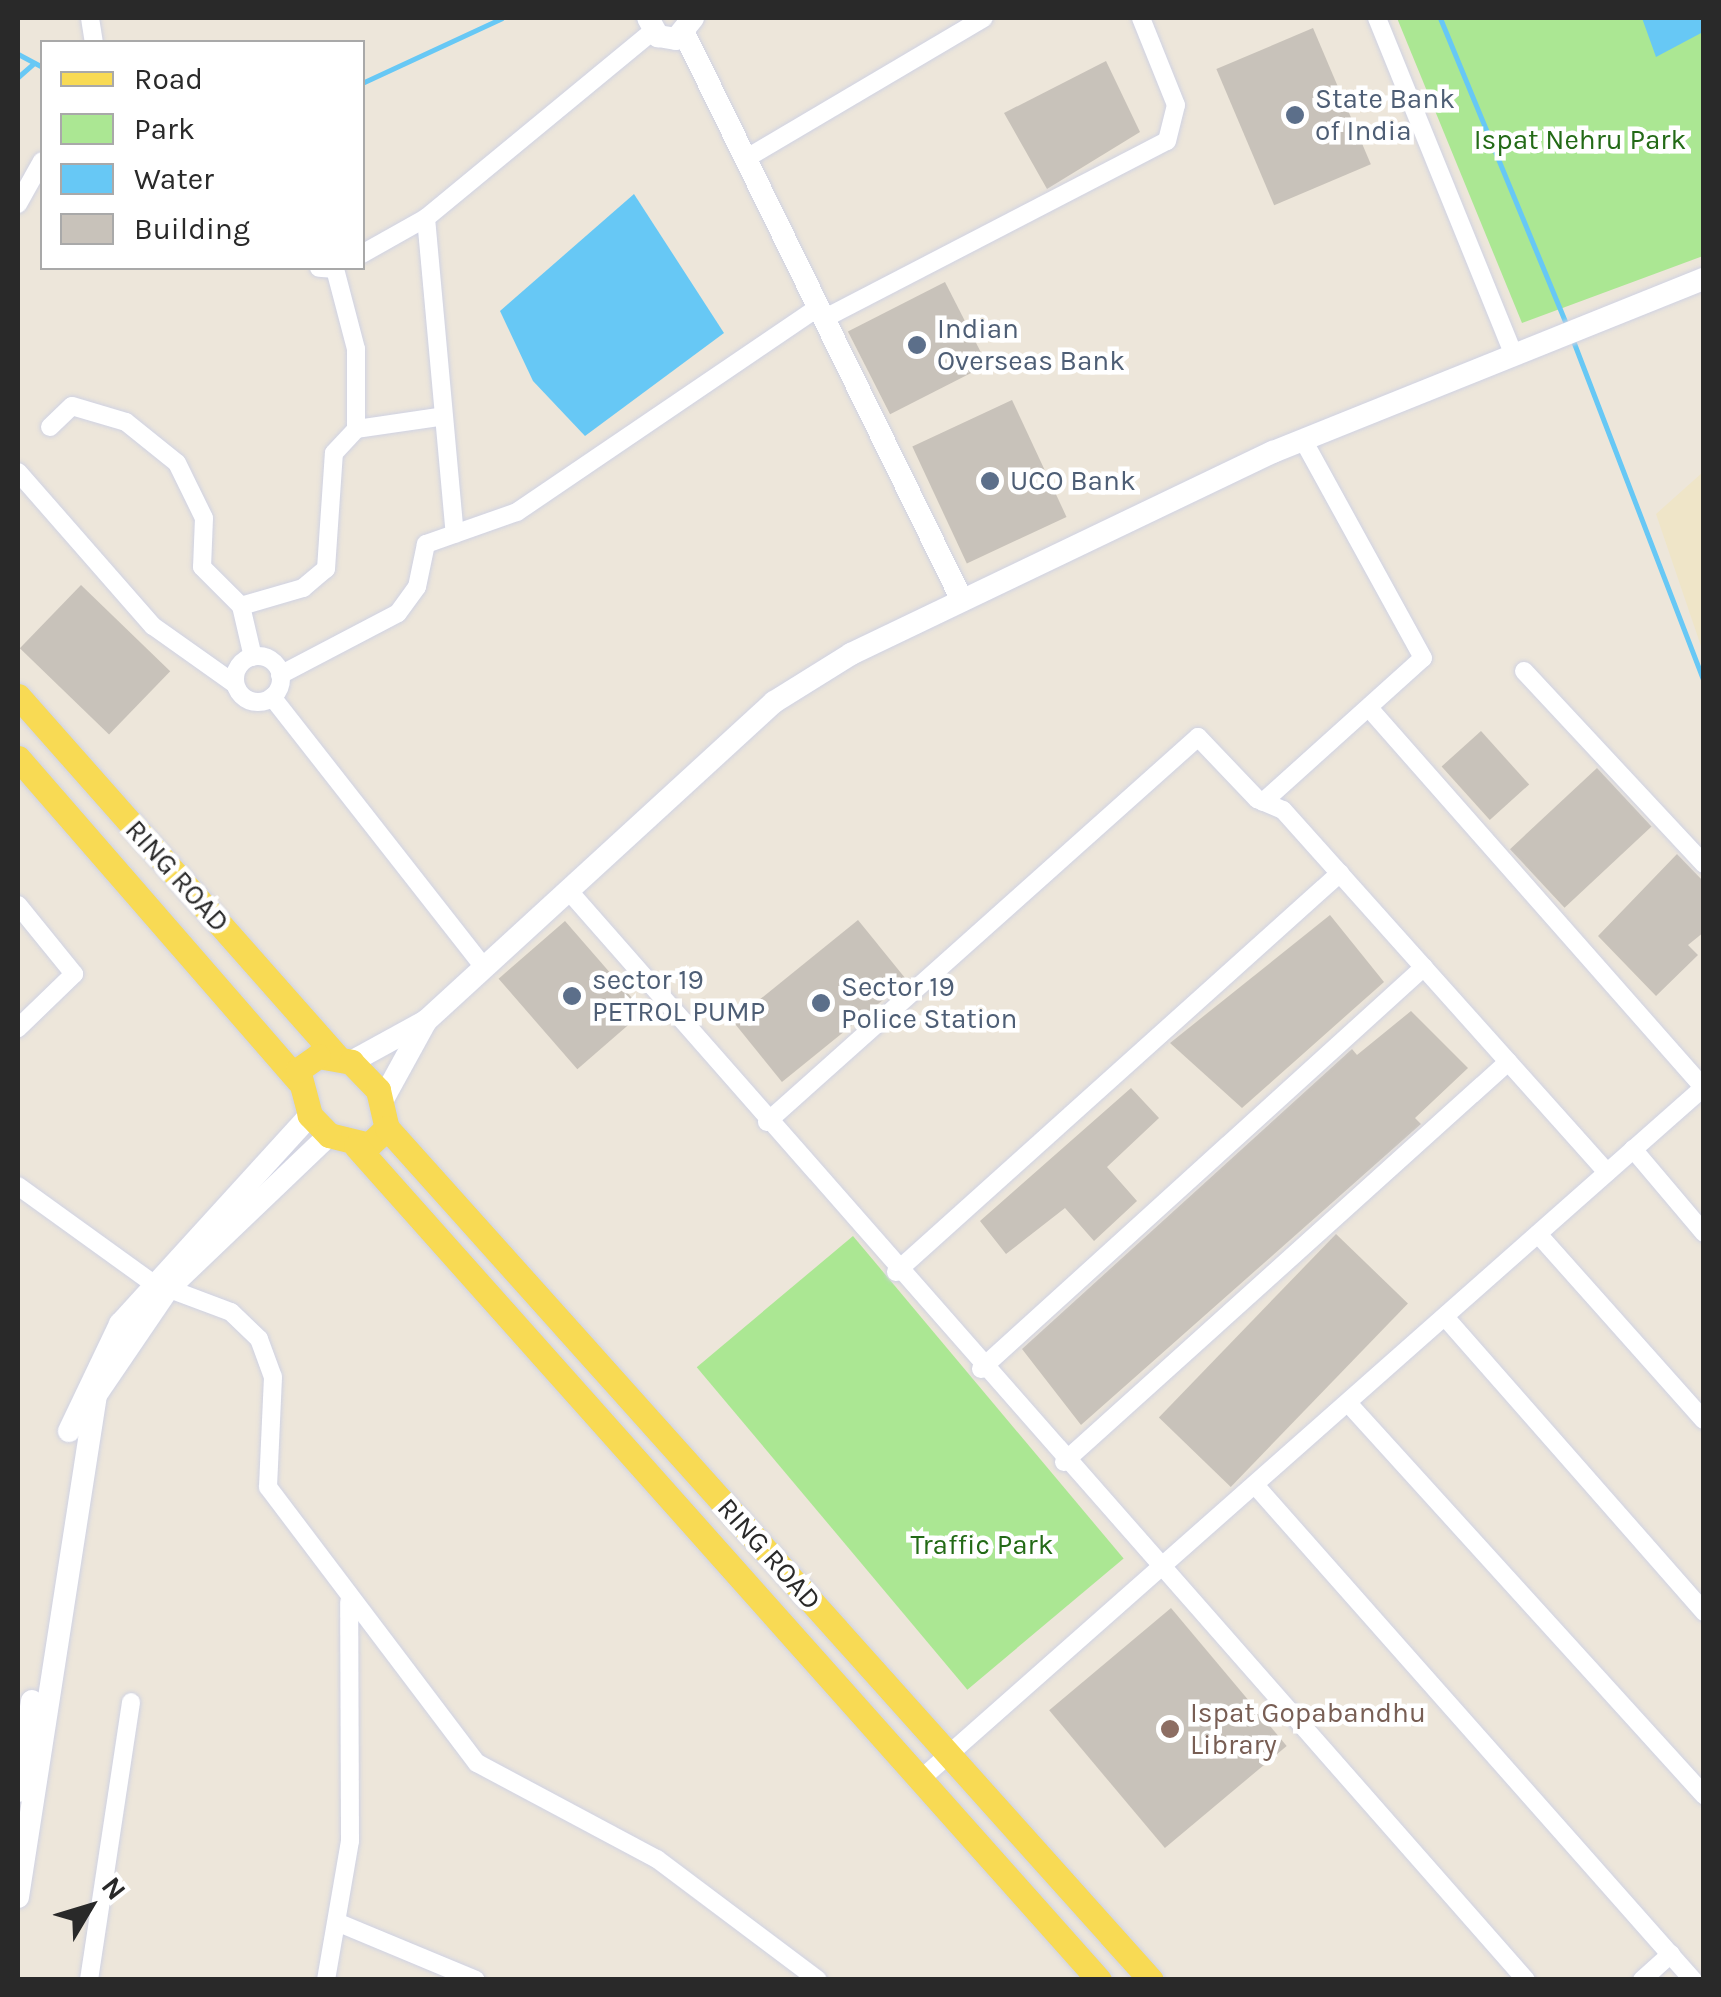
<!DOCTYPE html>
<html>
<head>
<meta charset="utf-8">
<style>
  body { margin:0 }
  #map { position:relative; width:1721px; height:1997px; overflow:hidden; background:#ede6da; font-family:Karla,sans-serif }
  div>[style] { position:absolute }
  .education>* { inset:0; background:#efe5c8 }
  .green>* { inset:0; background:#abe793; transform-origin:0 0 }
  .water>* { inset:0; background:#67c8f5 }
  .stream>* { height:5px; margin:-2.5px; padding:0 2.5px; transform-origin:2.5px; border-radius:2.5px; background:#67c8f5 }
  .building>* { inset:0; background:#c8c2ba; transform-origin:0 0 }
  .roads { filter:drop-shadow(0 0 2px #cfd2e3) drop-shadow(0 0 2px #cfd2e3) }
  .street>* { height:18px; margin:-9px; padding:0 9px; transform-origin:9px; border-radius:9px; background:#fff }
  .street>.ring { margin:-9px; padding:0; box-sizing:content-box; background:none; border:18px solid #fff; border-radius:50% }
  .secondary>* { height:22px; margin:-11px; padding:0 11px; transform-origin:11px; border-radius:11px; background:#fff }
  .primary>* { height:25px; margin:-12.5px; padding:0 12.5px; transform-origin:12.5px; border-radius:12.5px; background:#f8da54 }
  .dots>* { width:28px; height:28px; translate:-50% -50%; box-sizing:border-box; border:5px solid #fff; border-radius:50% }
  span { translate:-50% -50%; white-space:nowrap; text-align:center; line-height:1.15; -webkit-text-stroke:9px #fff; paint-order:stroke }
  .service-label { font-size:28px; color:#4e5e75 }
  .left { translate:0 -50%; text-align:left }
  .park-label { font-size:28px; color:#236a16 }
  .street-label { font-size:28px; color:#292929 }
  .education-label { font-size:28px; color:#785e54 }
  .frame { position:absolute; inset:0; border:20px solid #292929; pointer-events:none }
  .legend { position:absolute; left:40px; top:40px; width:325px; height:230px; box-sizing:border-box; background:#fff; border:2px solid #a9a9a9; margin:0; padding:12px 18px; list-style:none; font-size:30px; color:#292929 }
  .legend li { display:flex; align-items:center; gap:20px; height:50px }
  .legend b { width:50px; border:2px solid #a9a9a9 }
  .north { position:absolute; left:40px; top:1857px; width:100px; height:100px; -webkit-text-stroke:8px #fff; paint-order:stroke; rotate:52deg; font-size:28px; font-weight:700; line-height:40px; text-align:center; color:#292929 }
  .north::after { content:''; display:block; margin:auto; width:35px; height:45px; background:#292929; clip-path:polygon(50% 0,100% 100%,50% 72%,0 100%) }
</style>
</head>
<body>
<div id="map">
  <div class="education">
    <div style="clip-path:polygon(1703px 472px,1703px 652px,1656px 514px)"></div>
  </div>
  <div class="green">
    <div style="clip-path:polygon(1397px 18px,1703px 18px,1703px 256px,1522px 323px)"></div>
    <div style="left:853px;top:1236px;width:421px;height:204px;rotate:50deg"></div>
  </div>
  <div class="water">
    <div style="clip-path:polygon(1642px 18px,1703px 18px,1703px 32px,1656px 57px)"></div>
    <div style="clip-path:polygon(634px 194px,724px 333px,585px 436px,533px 381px,500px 311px)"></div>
  </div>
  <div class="stream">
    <div style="left:1440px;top:18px;width:335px;rotate:67.6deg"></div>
    <div style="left:18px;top:54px;width:27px;rotate:28deg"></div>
    <div style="left:18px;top:77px;width:21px;rotate:-41deg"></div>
    <div style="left:362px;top:83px;width:154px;rotate:-24.9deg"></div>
    <div style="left:1572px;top:338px;width:368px;rotate:69deg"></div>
  </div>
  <div class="building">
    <div style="left:1313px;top:28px;width:148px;height:105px;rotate:67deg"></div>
    <div style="clip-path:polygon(1106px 61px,1140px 132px,1047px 189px,1004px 113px)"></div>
    <div style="left:945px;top:282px;width:93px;height:109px;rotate:63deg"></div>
    <div style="left:1012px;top:400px;width:129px;height:110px;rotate:65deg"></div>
    <div style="left:81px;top:585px;width:124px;height:88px;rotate:44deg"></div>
    <div style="left:1481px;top:731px;width:72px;height:53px;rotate:48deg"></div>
    <div style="left:1597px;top:768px;width:80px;height:119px;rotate:47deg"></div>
    <div style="clip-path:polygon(1677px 854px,1704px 882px,1704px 932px,1688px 945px,1698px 955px,1656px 996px,1598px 936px)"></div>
    <div style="clip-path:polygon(1330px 915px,1384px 982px,1242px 1108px,1170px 1043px)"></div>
    <div style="left:858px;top:920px;width:78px;height:161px;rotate:51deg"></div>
    <div style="left:565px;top:921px;width:120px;height:88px;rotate:49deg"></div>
    <div style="clip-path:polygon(1411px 1011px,1468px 1068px,1415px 1118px,1421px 1124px,1081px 1425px,1022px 1349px,1352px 1049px,1357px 1055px)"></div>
    <div style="clip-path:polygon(1131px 1088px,1159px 1118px,1107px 1167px,1137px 1201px,1094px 1241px,1065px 1208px,1006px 1254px,980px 1221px)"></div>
    <div style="left:1336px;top:1234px;width:100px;height:255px;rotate:44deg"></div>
    <div style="left:1171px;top:1608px;width:180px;height:159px;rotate:50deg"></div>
  </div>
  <div class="roads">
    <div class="street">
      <div style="left:90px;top:18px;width:24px;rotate:81deg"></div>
      <div style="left:1377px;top:18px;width:365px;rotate:67.9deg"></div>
      <div style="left:747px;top:158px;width:275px;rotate:-30.6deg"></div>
      <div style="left:18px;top:204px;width:49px;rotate:-60.8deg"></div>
      <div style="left:426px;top:218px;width:294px;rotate:-39.5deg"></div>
      <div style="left:362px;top:254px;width:73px;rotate:-29.4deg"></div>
      <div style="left:426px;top:218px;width:317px;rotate:84.8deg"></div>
      <div style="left:825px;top:318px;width:385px;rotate:-27.4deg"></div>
      <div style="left:1167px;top:141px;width:37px;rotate:-76deg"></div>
      <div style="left:1176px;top:105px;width:94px;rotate:-111.9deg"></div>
      <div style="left:50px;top:427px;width:30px;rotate:-44deg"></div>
      <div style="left:72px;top:406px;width:56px;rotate:16.5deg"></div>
      <div style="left:126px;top:422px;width:65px;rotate:38.8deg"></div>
      <div style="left:177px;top:463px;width:61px;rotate:63.9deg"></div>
      <div style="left:204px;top:518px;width:49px;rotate:92.3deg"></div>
      <div style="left:202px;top:567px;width:55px;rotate:45deg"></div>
      <div style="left:241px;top:606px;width:65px;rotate:-16.2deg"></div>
      <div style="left:303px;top:588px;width:30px;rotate:-40deg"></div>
      <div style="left:326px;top:569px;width:116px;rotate:-86.1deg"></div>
      <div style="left:334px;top:453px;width:33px;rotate:-47deg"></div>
      <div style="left:356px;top:429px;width:80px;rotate:-90deg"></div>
      <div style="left:356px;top:349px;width:83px;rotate:-104.7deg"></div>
      <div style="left:335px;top:269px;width:16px;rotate:-176deg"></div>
      <div style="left:356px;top:429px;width:83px;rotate:-8.3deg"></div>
      <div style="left:18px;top:472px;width:205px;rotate:48.8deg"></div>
      <div style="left:153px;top:626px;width:100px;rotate:35.3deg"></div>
      <div style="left:241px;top:606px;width:52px;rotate:76.8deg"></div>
      <div class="ring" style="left:235px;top:656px;width:28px;height:28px"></div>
      <div style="left:1524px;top:671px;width:264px;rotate:47deg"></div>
      <div style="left:280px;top:675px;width:133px;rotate:-27.7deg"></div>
      <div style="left:398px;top:613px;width:32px;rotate:-54deg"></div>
      <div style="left:417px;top:587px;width:44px;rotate:-78.2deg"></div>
      <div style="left:426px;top:544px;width:96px;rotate:-19.4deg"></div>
      <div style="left:517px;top:512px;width:366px;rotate:-34.2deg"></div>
      <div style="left:272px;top:697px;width:343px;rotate:51.9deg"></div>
      <div style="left:1369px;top:708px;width:505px;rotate:48.61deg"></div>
      <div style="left:1263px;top:802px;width:215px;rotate:-42deg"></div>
      <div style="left:1423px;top:658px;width:249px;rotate:-118.8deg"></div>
      <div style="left:568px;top:890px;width:1451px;rotate:48.69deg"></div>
      <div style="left:18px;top:905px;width:89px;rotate:50.9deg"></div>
      <div style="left:74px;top:974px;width:78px;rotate:136deg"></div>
      <div style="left:767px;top:1122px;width:578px;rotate:-41.77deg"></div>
      <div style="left:1198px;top:737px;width:86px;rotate:46.4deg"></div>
      <div style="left:1257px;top:799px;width:28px;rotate:23deg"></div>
      <div style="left:1283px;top:810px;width:486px;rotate:48.2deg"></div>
      <div style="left:1633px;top:1149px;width:110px;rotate:49.8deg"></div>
      <div style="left:18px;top:1186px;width:164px;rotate:35.8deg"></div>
      <div style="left:151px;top:1282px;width:85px;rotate:20.6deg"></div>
      <div style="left:231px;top:1312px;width:39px;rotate:44deg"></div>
      <div style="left:259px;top:1339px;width:40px;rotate:69.8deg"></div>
      <div style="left:273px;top:1377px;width:110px;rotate:92.6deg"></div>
      <div style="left:268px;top:1487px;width:346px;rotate:52.9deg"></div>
      <div style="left:477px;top:1763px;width:204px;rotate:28.1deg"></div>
      <div style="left:657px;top:1859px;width:201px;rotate:36.9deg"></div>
      <div style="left:1538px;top:1234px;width:249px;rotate:48.3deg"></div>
      <div style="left:896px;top:1272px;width:597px;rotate:-41.94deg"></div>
      <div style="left:1445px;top:1317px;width:393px;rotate:48.7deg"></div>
      <div style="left:981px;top:1369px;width:598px;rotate:-42.22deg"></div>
      <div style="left:1348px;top:1403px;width:530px;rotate:47.76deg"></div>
      <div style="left:1064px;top:1462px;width:598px;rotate:-42.02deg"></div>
      <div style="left:1255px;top:1485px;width:661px;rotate:48.5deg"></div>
      <div style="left:921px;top:1779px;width:1045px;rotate:-41.47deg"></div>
      <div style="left:339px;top:1923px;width:148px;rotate:22.6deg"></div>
      <div style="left:89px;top:1980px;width:281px;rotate:-81.4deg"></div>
      <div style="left:326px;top:1980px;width:141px;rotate:-80.2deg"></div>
      <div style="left:350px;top:1841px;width:239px;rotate:-90.2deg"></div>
      <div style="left:1642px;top:1980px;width:39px;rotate:-42deg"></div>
    </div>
    <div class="secondary">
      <div style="left:648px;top:18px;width:21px;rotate:61deg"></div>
      <div style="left:658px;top:36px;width:18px;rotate:9deg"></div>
      <div style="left:676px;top:39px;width:27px;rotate:-51deg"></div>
      <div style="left:685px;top:35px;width:625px;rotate:63.89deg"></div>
      <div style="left:351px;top:1062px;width:85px;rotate:-28.7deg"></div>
      <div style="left:426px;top:1021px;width:472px;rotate:-42.5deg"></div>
      <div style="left:774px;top:702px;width:91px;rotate:-31.9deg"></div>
      <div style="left:851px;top:654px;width:468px;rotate:-25.6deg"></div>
      <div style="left:1273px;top:452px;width:464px;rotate:-21.9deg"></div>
      <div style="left:382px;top:1101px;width:91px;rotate:-61.2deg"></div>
      <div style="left:69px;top:1431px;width:119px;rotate:-64.5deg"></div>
      <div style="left:120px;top:1324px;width:282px;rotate:-47.7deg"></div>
      <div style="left:18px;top:1791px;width:91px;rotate:-81.2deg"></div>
      <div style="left:18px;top:1897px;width:508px;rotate:-81.17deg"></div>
      <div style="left:96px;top:1395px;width:128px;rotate:-55.8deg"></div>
      <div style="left:168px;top:1289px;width:223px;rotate:-43.7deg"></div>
    </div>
    <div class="primary">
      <div style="left:18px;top:696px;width:480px;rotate:48.5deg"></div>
      <div style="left:18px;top:758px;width:427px;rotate:49deg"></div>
      <div style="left:318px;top:1056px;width:34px;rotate:10deg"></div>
      <div style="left:351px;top:1062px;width:39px;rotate:46deg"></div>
      <div style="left:378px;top:1090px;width:39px;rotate:77deg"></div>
      <div style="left:387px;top:1128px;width:25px;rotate:137deg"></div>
      <div style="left:369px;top:1145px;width:41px;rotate:-166deg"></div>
      <div style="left:329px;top:1135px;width:28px;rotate:-134deg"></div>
      <div style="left:310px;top:1115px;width:47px;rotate:-104.9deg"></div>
      <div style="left:298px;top:1070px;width:24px;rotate:-35deg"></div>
      <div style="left:387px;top:1128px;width:1144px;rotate:48.12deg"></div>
      <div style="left:356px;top:1146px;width:1117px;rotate:48.3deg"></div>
    </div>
  </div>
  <div class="dots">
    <div style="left:1295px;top:115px;background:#5c6f8a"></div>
    <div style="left:917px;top:345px;background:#5c6f8a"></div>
    <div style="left:990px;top:481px;background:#5c6f8a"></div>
    <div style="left:572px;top:996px;background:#5c6f8a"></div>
    <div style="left:821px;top:1003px;background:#5c6f8a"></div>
    <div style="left:1170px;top:1729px;background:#8d6e63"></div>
  </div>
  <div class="service-label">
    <span class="left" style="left:1315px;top:115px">State Bank<br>of India</span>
    <span class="left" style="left:937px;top:345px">Indian<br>Overseas Bank</span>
    <span class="left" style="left:1010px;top:481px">UCO Bank</span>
    <span class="left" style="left:592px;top:996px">sector 19<br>PETROL PUMP</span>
    <span class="left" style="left:841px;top:1003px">Sector 19<br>Police Station</span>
  </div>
  <div class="park-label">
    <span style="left:1580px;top:140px">Ispat Nehru Park</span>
    <span style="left:982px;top:1545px">Traffic Park</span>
  </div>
  <div class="street-label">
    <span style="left:177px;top:876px;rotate:48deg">RING ROAD</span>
    <span style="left:769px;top:1554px;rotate:48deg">RING ROAD</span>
  </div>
  <div class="education-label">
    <span class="left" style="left:1190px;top:1729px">Ispat Gopabandhu<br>Library</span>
  </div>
  <div class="frame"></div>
  <ul class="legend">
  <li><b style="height:12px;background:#f8da54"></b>Road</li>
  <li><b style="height:28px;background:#abe793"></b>Park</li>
  <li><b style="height:28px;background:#67c8f5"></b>Water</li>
  <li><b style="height:28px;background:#c8c2ba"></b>Building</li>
  </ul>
  <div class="north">N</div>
</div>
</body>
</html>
